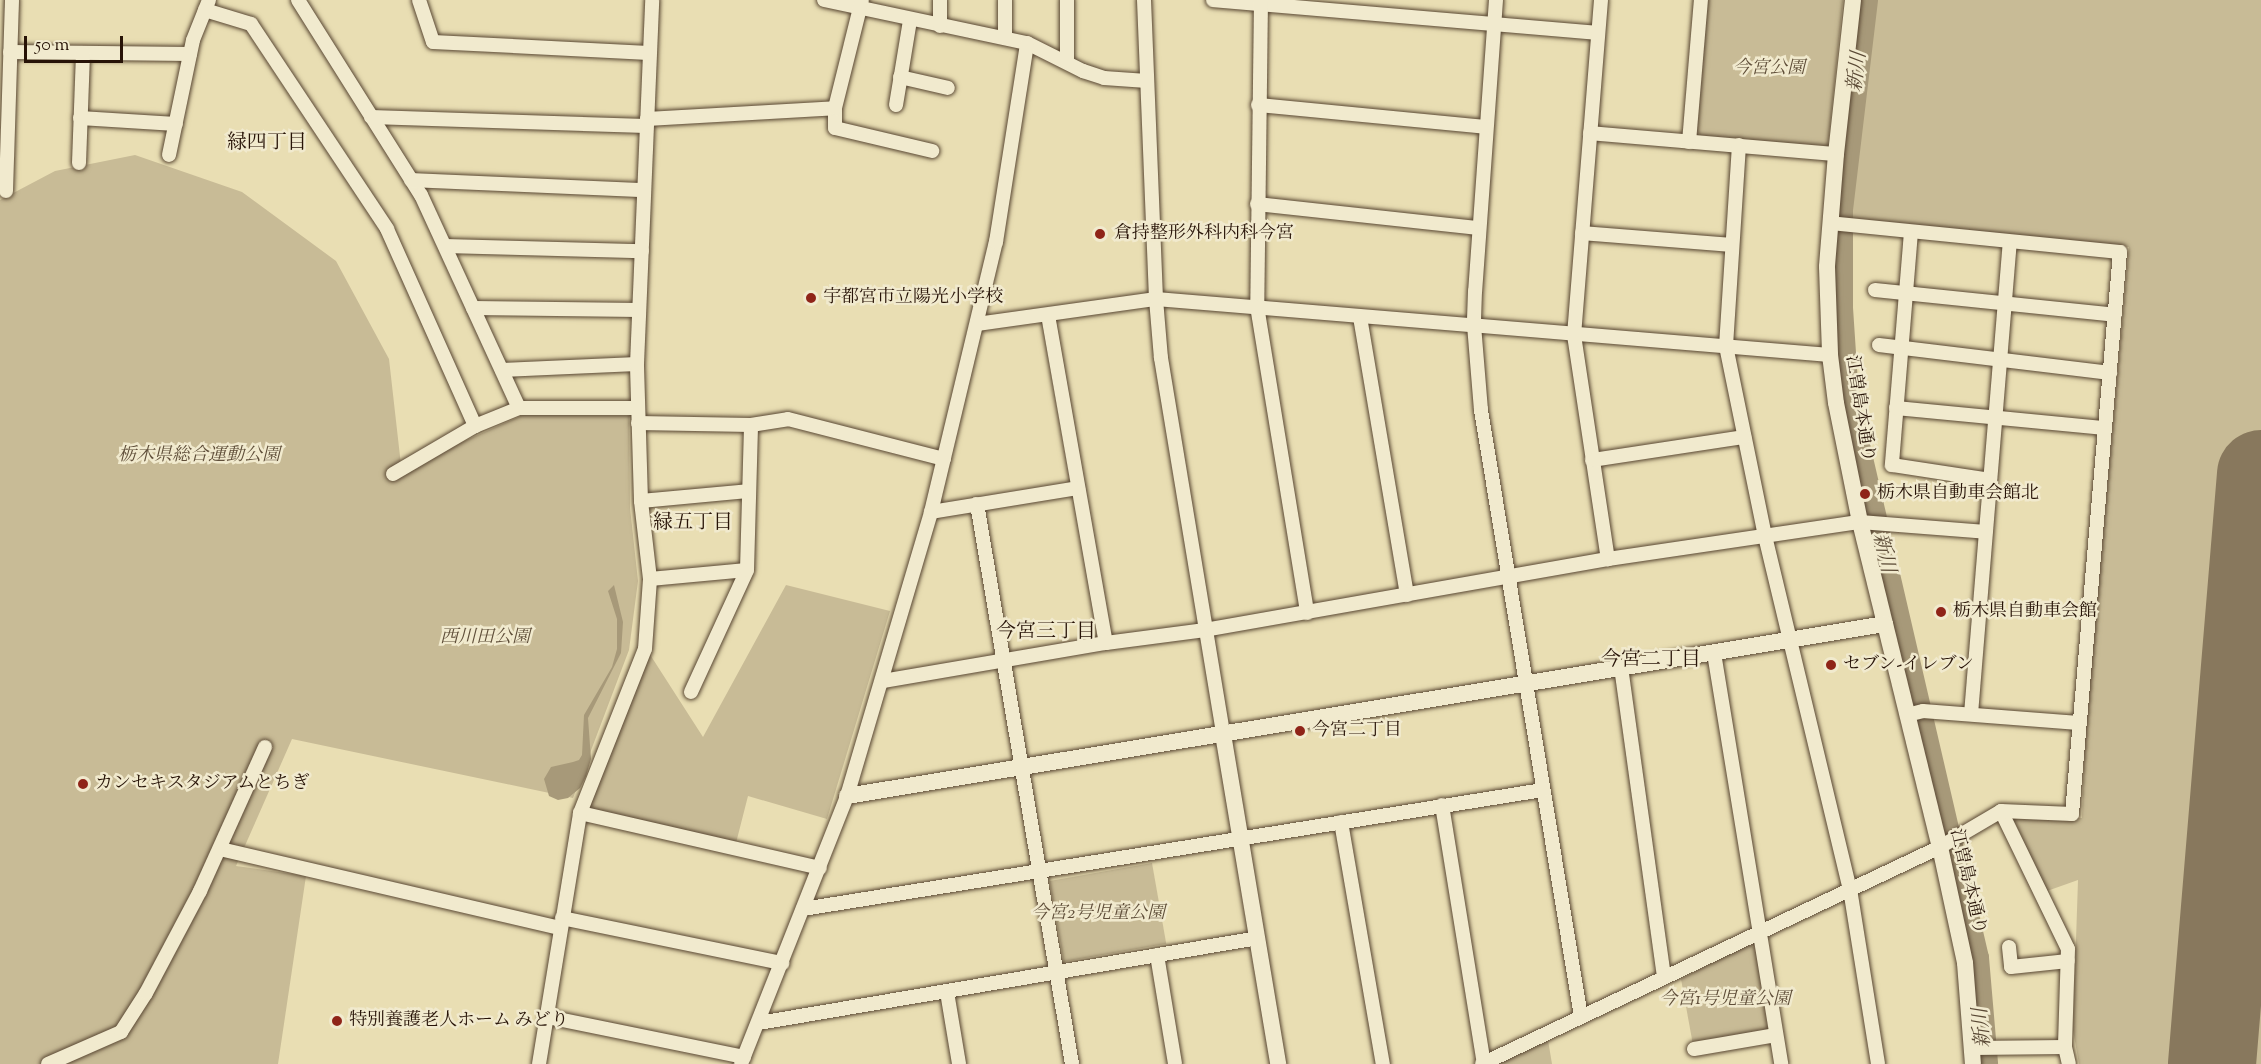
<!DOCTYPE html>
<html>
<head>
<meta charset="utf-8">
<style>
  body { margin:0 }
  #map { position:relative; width:2261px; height:1064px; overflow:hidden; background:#e9deb3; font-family:"Sorts Mill Goudy","Noto Serif JP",serif }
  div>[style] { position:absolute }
  .green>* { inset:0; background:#c8bb96; transform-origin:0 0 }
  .water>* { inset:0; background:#a79979 }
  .river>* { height:24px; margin:-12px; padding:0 12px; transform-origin:12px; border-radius:12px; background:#a79979 }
  .runway>* { height:88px; margin:-44px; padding:0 44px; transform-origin:44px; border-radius:44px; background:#88785d }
  .roads { filter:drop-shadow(0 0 2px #584632) drop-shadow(0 0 2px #584632) }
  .minor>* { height:14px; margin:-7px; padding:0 7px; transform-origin:7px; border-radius:7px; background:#f1eace }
  .tertiary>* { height:16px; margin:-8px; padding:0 8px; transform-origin:8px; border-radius:8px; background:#f1eace }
  .dots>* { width:16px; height:16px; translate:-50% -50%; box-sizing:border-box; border:3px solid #f1eace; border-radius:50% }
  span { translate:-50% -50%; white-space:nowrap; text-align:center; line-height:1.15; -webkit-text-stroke:5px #f1eace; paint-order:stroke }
  .park-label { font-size:18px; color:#5f4e39; font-style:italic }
  .poi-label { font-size:18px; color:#271307 }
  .left { translate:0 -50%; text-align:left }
  .street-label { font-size:18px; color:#271307 }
  .water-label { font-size:20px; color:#5a4935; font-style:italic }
  .neighbourhood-label { font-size:20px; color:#271307 }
  .scale { position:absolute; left:24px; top:36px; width:99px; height:27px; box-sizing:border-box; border:3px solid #271307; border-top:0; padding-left:8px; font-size:18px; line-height:21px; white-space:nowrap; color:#271307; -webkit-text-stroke:4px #f1eace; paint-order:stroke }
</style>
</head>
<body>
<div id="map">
  <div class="green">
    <div style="clip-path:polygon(1708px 0,1843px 0,1828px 146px,1702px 137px,1696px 130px)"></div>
    <div style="clip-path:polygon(1875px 0,2261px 0,2261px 1064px,2079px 1064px,2073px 1030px,2078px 880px,2047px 891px,2012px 816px,2082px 818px,2085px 735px,2129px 247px,1855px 223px,1848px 216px)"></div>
    <div style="clip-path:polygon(135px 155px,242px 192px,336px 261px,389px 359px,402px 474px,406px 467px,523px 415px,629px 416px,630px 508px,638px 581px,629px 650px,573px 798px,292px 739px,236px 866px,306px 876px,278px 1064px,0 1064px,0 200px,55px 171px)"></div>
    <div style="clip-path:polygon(786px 585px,890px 611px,827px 819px,748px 796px,736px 843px,597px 813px,590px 805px,649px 653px,703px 737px)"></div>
    <div style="left:1152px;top:863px;width:82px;height:104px;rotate:80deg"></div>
    <div style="clip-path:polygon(1748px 944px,1758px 950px,1768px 1033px,1693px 1045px,1681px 979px)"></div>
    <div style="clip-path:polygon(1548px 1040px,1552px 1064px,1496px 1064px)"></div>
  </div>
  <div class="water">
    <div style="clip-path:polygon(614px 585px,623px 622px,621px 653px,588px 718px,591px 759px,586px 776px,580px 788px,568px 798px,558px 800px,549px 796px,544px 779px,551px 767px,573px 762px,579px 760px,582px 755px,584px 715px,612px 667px,617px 649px,617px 619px,608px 591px)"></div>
  </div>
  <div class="river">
    <div style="left:1866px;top:0;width:210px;rotate:96.8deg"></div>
    <div style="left:1841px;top:209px;width:99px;rotate:90deg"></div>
    <div style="left:1841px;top:308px;width:90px;rotate:86.2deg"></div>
    <div style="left:1847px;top:398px;width:575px;rotate:76.93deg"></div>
    <div style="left:1977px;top:958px;width:106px;rotate:85.1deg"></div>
  </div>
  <div class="runway">
    <div style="left:2212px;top:1064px;width:592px;rotate:-85.25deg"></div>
  </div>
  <div class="roads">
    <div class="minor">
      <div style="left:298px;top:0;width:231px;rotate:57.8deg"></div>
      <div style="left:421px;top:195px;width:234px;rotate:65.3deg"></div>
      <div style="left:419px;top:0;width:44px;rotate:71.6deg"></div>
      <div style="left:433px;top:42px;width:216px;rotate:2.9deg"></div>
      <div style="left:824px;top:0;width:208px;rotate:12deg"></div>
      <div style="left:1027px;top:43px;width:63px;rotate:26.6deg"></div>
      <div style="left:1083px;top:71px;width:22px;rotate:18deg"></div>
      <div style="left:1104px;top:78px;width:43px;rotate:4deg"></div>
      <div style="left:940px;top:0;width:26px;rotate:90deg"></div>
      <div style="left:1005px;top:0;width:38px;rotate:90deg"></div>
      <div style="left:1067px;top:0;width:62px;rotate:90deg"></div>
      <div style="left:1144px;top:0;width:299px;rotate:87.7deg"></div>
      <div style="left:1156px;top:299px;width:59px;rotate:85.2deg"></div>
      <div style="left:1161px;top:358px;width:381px;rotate:80.6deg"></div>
      <div style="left:1213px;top:0;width:386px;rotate:4.9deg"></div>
      <div style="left:1261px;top:0;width:306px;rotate:90.7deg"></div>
      <div style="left:1257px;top:306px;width:311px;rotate:80.7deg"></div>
      <div style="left:1496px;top:0;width:292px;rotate:94.1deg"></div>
      <div style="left:1475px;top:291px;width:34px;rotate:92deg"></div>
      <div style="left:1474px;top:325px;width:85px;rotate:85.3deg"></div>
      <div style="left:1481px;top:410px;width:615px;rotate:80.64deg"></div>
      <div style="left:1601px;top:0;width:336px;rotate:94.6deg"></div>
      <div style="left:1574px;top:335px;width:227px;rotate:81.4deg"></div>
      <div style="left:205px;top:10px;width:48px;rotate:16.9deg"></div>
      <div style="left:251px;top:24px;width:246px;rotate:56.4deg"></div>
      <div style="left:387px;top:229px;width:216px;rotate:65.9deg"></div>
      <div style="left:10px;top:52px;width:180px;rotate:0.6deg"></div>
      <div style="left:900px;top:77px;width:49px;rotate:12.9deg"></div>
      <div style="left:896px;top:105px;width:86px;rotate:-80.6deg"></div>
      <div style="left:1258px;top:105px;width:229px;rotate:5.5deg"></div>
      <div style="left:835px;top:108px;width:20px;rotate:90deg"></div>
      <div style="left:835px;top:128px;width:100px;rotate:13.3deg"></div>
      <div style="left:371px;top:117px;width:275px;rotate:1.9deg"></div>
      <div style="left:80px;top:118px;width:96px;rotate:3.6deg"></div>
      <div style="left:647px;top:119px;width:188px;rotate:-3.3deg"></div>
      <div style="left:835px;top:108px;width:111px;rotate:-76deg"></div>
      <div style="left:1590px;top:133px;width:247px;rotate:4.9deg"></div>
      <div style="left:1689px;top:142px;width:143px;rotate:-85.2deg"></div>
      <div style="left:1739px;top:145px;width:201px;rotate:93.7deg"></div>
      <div style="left:1726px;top:346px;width:194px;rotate:78.4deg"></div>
      <div style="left:1765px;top:536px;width:363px;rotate:76.5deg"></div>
      <div style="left:1850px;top:889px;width:177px;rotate:80.9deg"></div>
      <div style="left:169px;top:155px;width:117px;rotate:-78.2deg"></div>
      <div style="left:193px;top:40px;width:43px;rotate:-68.2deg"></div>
      <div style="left:79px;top:163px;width:110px;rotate:-87.9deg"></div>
      <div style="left:411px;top:180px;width:233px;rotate:2.5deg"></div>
      <div style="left:6px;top:191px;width:191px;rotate:-88.2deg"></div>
      <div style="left:1257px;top:204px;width:223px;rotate:6.2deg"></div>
      <div style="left:1911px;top:232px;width:234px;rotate:94.7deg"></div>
      <div style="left:1892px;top:465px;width:99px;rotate:8.7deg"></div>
      <div style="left:1582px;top:233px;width:150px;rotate:4.6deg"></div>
      <div style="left:445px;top:246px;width:197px;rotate:1.5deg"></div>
      <div style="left:1875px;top:290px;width:241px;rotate:5.9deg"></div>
      <div style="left:473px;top:308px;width:166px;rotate:0.7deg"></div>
      <div style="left:1048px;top:315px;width:333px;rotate:80deg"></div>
      <div style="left:1360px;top:317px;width:282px;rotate:80.4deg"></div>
      <div style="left:977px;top:324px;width:181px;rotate:-8deg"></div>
      <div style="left:1156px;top:299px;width:676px;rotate:4.75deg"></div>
      <div style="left:1879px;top:345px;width:233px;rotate:6.9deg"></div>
      <div style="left:502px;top:370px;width:135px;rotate:-2.5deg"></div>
      <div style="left:1896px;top:408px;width:210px;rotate:5.5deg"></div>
      <div style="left:638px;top:423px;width:113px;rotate:1deg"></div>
      <div style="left:751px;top:425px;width:37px;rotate:-9deg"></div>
      <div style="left:788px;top:419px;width:161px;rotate:14.4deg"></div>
      <div style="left:1592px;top:460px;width:154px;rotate:-8.6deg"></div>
      <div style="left:393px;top:474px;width:95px;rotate:-30.3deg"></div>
      <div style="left:475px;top:426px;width:48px;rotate:-22.2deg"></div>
      <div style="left:519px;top:408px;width:118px"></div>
      <div style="left:641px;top:501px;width:107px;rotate:-5.3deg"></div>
      <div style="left:977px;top:504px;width:568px;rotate:80.37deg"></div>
      <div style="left:931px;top:512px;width:149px;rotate:-9.3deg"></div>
      <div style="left:650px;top:579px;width:97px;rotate:-5.3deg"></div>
      <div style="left:1714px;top:653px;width:416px;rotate:80.7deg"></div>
      <div style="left:1621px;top:667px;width:313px;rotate:82.1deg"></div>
      <div style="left:883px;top:681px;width:226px;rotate:-9.7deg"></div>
      <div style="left:1106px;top:643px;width:100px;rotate:-7.5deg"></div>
      <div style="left:1205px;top:630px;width:409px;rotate:-10deg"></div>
      <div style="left:1608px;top:559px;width:255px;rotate:-8.4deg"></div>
      <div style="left:1860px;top:522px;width:126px;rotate:4.5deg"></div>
      <div style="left:691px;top:692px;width:134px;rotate:-65.3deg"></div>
      <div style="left:747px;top:570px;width:145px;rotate:-88.4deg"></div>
      <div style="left:1971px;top:714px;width:473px;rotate:-85.3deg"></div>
      <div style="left:1907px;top:715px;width:16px;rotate:-14deg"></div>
      <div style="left:1923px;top:711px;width:156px;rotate:4.4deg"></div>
      <div style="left:1442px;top:805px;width:261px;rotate:80.8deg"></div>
      <div style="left:2001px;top:811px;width:153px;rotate:64.1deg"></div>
      <div style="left:2068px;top:949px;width:98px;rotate:91.8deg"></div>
      <div style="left:2065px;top:1047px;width:17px;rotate:77deg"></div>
      <div style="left:580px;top:813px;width:246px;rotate:12.9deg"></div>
      <div style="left:1341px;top:822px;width:246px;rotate:80.2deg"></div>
      <div style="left:220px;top:849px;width:349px;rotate:13.1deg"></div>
      <div style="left:803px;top:909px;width:750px;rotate:-9.14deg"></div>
      <div style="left:562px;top:918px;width:225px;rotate:11.6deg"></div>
      <div style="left:2009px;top:947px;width:20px;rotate:84deg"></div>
      <div style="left:2011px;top:967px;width:57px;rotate:-6deg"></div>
      <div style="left:1157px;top:955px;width:110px;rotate:80.6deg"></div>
      <div style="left:947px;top:992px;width:73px;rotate:80.5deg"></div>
      <div style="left:548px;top:1017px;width:200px;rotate:11.5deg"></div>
      <div style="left:759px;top:1023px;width:506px;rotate:-9.67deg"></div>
      <div style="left:1973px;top:1048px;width:92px;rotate:-0.6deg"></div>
      <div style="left:1694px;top:1049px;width:83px;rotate:-9.7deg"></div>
      <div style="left:48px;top:1064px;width:80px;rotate:-23.7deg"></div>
      <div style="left:121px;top:1032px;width:46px;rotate:-57.3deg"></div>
      <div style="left:146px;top:993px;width:115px;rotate:-62.1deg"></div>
      <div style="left:200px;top:891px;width:158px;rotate:-65.7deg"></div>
      <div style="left:539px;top:1064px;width:254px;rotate:-80.7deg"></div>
      <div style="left:580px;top:813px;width:176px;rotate:-68.4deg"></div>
      <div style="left:645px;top:649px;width:70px;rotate:-85.9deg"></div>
      <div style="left:650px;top:579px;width:79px;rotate:-96.6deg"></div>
      <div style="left:641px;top:501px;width:137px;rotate:-91.7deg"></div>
      <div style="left:637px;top:364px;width:364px;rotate:-87.6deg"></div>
      <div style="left:741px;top:1064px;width:288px;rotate:-68.4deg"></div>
      <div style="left:847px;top:796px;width:296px;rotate:-73.5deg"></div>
      <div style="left:931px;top:512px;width:278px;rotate:-76.5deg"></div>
      <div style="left:996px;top:242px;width:201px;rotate:-81.1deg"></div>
      <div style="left:1482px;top:1064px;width:507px;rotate:-25.35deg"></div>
      <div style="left:1940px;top:847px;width:71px;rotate:-30.5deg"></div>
      <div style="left:2001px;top:811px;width:71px;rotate:2.4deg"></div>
      <div style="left:2072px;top:814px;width:564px;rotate:-85.12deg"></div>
      <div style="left:2120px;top:252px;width:291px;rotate:-174.3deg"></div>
    </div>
    <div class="tertiary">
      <div style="left:1853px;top:0;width:155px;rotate:96.3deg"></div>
      <div style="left:1836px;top:154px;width:113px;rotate:94.6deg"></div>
      <div style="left:1827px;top:267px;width:88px;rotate:88deg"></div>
      <div style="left:1830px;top:355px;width:48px;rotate:82.9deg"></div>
      <div style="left:1836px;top:403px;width:121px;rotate:78.6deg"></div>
      <div style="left:1860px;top:522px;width:335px;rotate:76.2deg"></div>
      <div style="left:1940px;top:847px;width:119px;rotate:77.8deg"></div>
      <div style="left:1965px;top:963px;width:101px;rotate:85.5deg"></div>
      <div style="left:1223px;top:734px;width:335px;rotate:80.5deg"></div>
      <div style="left:847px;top:796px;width:1052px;rotate:-9.41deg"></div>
    </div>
  </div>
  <div class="dots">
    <div style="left:1100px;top:234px;background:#8f2418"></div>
    <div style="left:811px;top:298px;background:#8f2418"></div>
    <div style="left:1865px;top:494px;background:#8f2418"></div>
    <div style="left:1941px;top:612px;background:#8f2418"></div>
    <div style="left:1831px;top:665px;background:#8f2418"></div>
    <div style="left:1300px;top:731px;background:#8f2418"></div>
    <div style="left:83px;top:784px;background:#8f2418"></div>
    <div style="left:337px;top:1021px;background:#8f2418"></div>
  </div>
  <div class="park-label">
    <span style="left:1769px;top:69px">今宮公園</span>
    <span style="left:199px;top:456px">栃木県総合運動公園</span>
    <span style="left:485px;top:638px">西川田公園</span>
    <span style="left:1098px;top:914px">今宮2号児童公園</span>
    <span style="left:1725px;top:1000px">今宮1号児童公園</span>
  </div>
  <div class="poi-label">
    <span class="left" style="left:1114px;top:234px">倉持整形外科内科今宮</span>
    <span class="left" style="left:823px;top:298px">宇都宮市立陽光小学校</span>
    <span class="left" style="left:1877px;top:494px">栃木県自動車会館北</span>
    <span class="left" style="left:1953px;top:612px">栃木県自動車会館</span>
    <span class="left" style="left:1843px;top:665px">セブン-イレブン</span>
    <span class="left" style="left:1312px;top:731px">今宮二丁目</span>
    <span class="left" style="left:95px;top:784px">カンセキスタジアムとちぎ</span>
    <span class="left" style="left:349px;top:1021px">特別養護老人ホーム みどり</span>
  </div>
  <div class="street-label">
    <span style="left:1859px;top:409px;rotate:81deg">江曽島本通り</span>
    <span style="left:1967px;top:882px;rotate:77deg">江曽島本通り</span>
  </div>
  <div class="water-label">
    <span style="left:1858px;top:72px;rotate:-83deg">新川</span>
    <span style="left:1883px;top:553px;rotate:77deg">新川</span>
    <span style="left:1983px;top:1028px;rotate:-95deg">新川</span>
  </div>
  <div class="neighbourhood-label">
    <span style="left:267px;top:143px">緑四丁目</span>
    <span style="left:693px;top:523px">緑五丁目</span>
    <span style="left:1046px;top:632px">今宮三丁目</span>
    <span style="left:1651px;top:660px">今宮二丁目</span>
  </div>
  <div class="scale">50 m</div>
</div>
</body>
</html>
